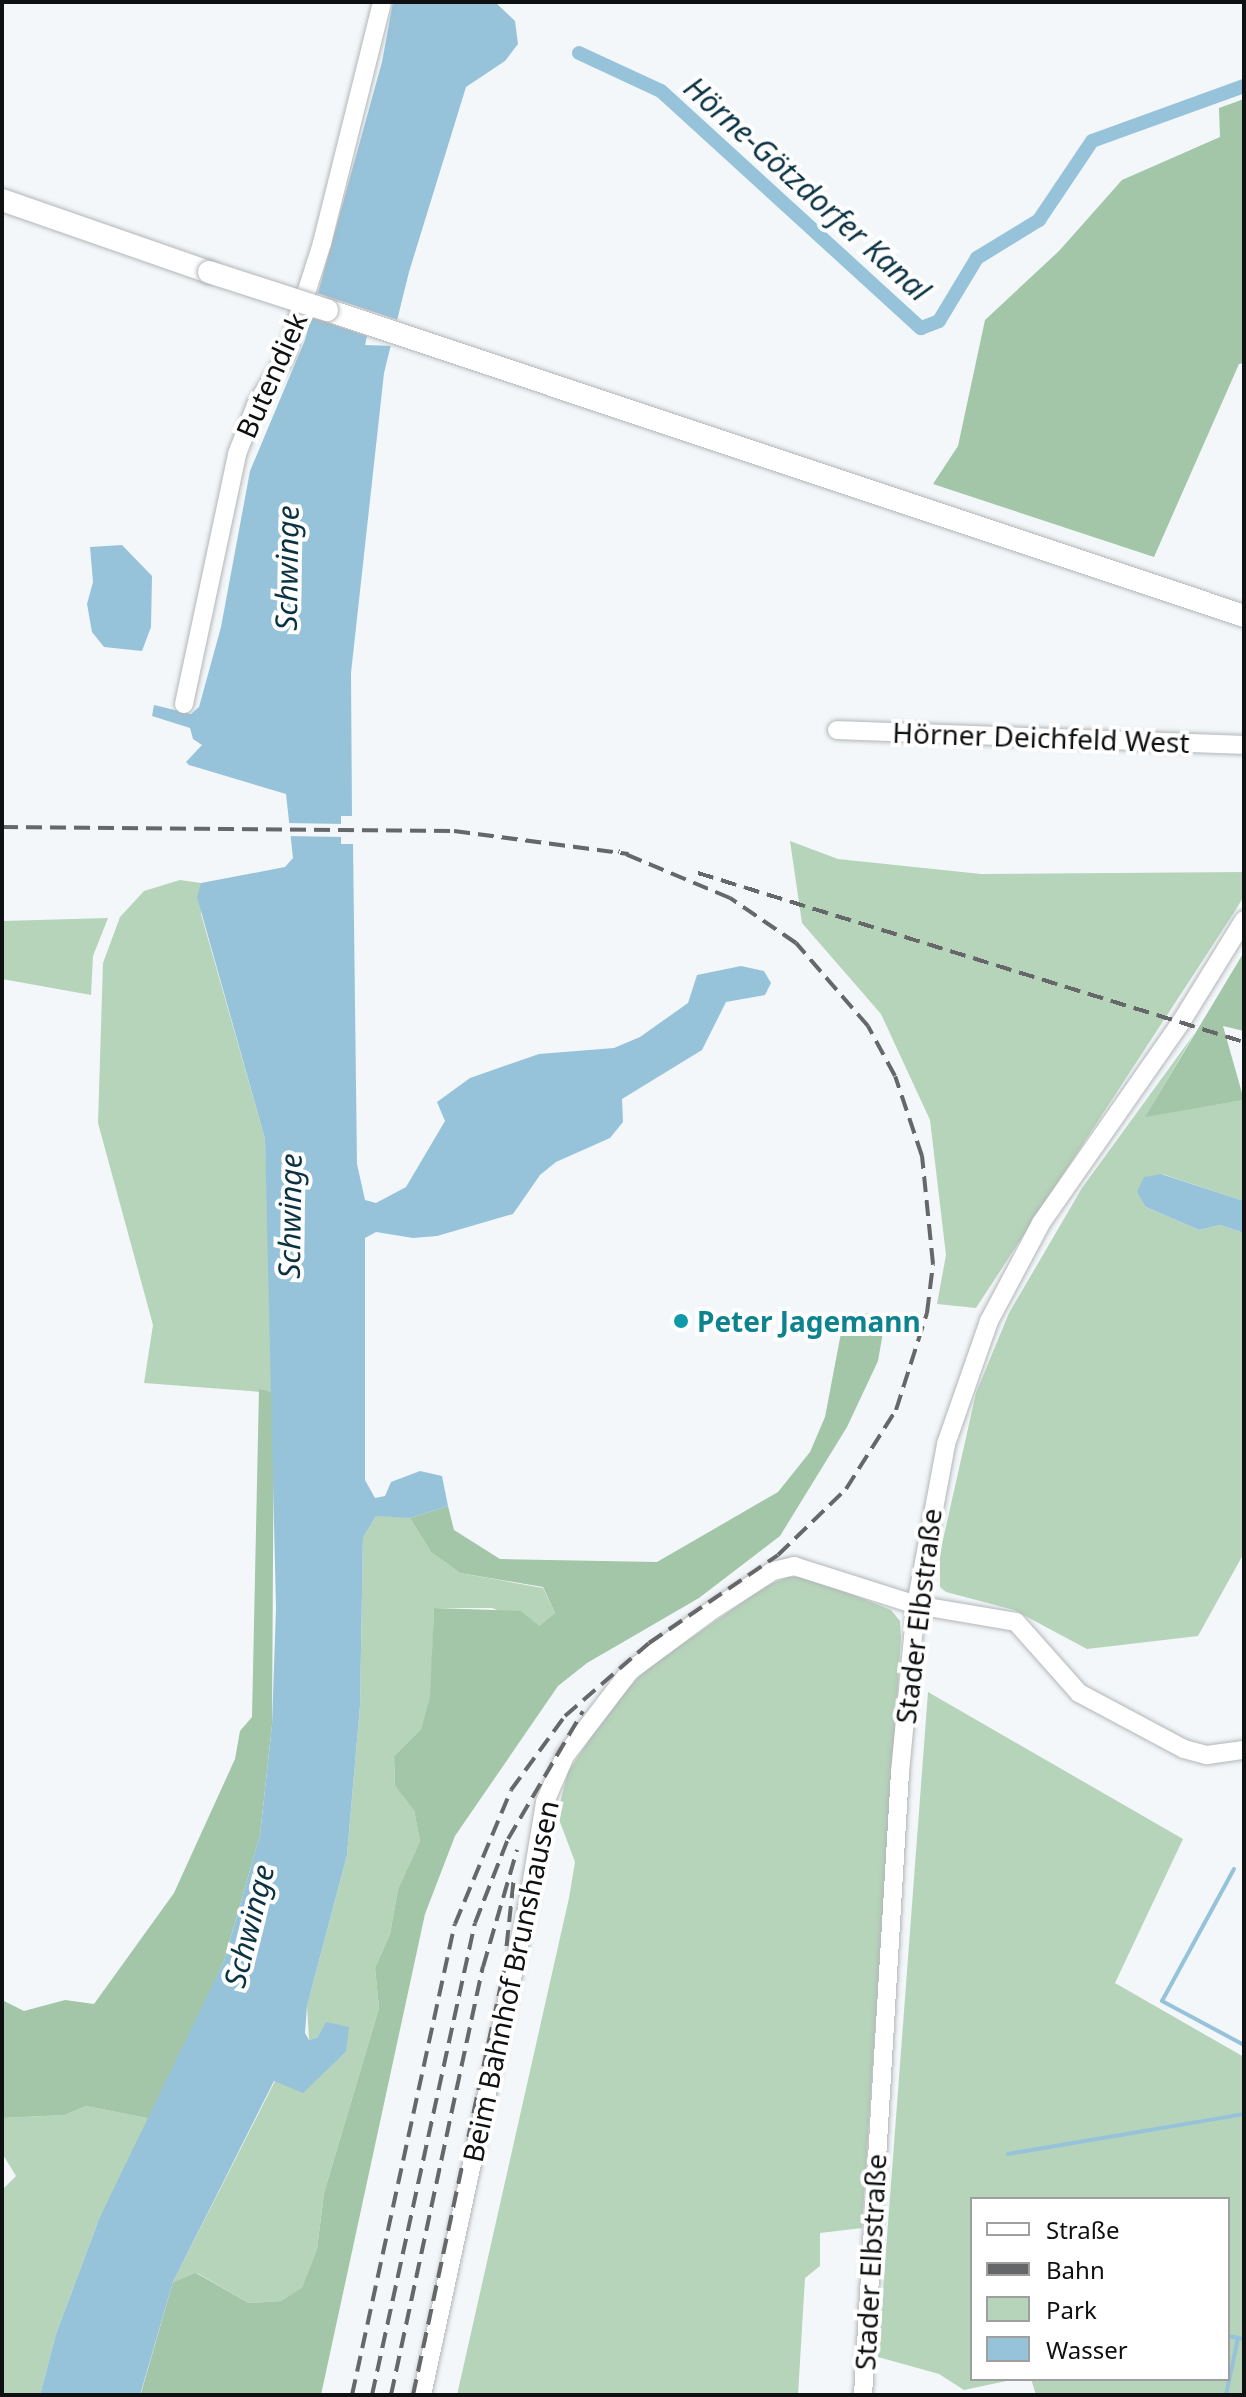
<!DOCTYPE html>
<html>
<head>
<meta charset="utf-8">
<style>
  body { margin:0 }
  #map { position:relative; width:1246px; height:2397px; overflow:hidden; background:#f3f7fa; font-family:"Noto Sans",sans-serif }
  div>[style] { position:absolute }
  .green>* { inset:0; background:#b6d4ba }
  .forest>* { inset:0; background:#a2c6a7 }
  .water>* { inset:0; background:#96c3da }
  .pier>* { inset:0; background:#f3f7fa; transform-origin:0 0 }
  .stream>* { height:4px; margin:-2px; padding:0 2px; transform-origin:2px; border-radius:2px; background:#96c3da }
  .canal>* { height:14px; margin:-7px; padding:0 7px; transform-origin:7px; border-radius:7px; background:#96c3da }
  .roads { filter:drop-shadow(0 0 2px #b2b6b8) drop-shadow(0 0 2px #b2b6b8) }
  .minor>* { height:18px; margin:-9px; padding:0 9px; transform-origin:9px; border-radius:9px; background:#fff }
  .major>* { height:22px; margin:-11px; padding:0 11px; transform-origin:11px; border-radius:11px; background:#fff }
  .rail>* { height:4px; margin-top:-2px; transform-origin:0; background:repeating-linear-gradient(90deg,#656769 0 16px,transparent 0 24px) }
  .bridges { filter:drop-shadow(0 0 2px #b2b6b8) drop-shadow(0 0 2px #b2b6b8) }
  .major-bridge>* { height:22px; margin:-11px; padding:0 11px; transform-origin:11px; border-radius:11px; background:#fff }
  .dots>* { width:22px; height:22px; translate:-50% -50%; box-sizing:border-box; border:4px solid #fff; border-radius:50% }
  span { translate:-50% -50%; white-space:nowrap; text-align:center; line-height:1.15; -webkit-text-stroke:8px #fff; paint-order:stroke }
  .street-label { font-size:28px; color:#0f1011 }
  .culture-label { font-size:28px; color:#0d838f; font-weight:700 }
  .left { translate:0 -50%; text-align:left }
  .water-label { font-size:30px; color:#0b3243; font-style:italic }
  .frame { position:absolute; inset:0; border:4px solid #0f1011; pointer-events:none }
  .legend { position:absolute; left:970px; top:2197px; width:260px; height:184px; box-sizing:border-box; background:#fff; border:2px solid #9f9fa0; margin:0; padding:10px 14px; list-style:none; font-size:24px; color:#0f1011 }
  .legend li { display:flex; align-items:center; gap:16px; height:40px }
  .legend b { width:40px; border:2px solid #9f9fa0 }
</style>
</head>
<body>
<div id="map">
  <div class="green">
    <div style="clip-path:polygon(790px 841px,838px 859px,981px 874px,1244px 872px,1244px 896px,1235px 911px,976px 1308px,937px 1304px,946px 1255px,930px 1120px,881px 1014px,802px 923px)"></div>
    <div style="clip-path:polygon(180px 880px,201px 883px,201px 914px,265px 1139px,274px 1393px,144px 1383px,153px 1325px,98px 1123px,103px 963px,120px 917px,144px 891px)"></div>
    <div style="clip-path:polygon(108px 918px,93px 956px,91px 995px,2px 979px,2px 921px)"></div>
    <div style="clip-path:polygon(1194px 1034px,1146px 1116px,1244px 1100px,1244px 1201px,1162px 1174px,1146px 1207px,1199px 1230px,1220px 1225px,1244px 1233px,1244px 1553px,1198px 1636px,1087px 1649px,1014px 1610px,946px 1592px,940px 1587px,940px 1553px,976px 1393px,1009px 1313px,1082px 1188px)"></div>
    <div style="clip-path:polygon(398px 1514px,410px 1518px,431px 1552px,460px 1573px,543px 1588px,555px 1613px,539px 1626px,492px 1608px,434px 1608px,431px 1697px,421px 1729px,394px 1756px,395px 1786px,414px 1809px,420px 1841px,398px 1889px,390px 1934px,375px 1968px,379px 2008px,324px 2193px,317px 2249px,302px 2289px,281px 2301px,249px 2303px,197px 2273px,173px 2282px,275px 2081px,303px 2092px,346px 2052px,318px 2037px,309px 2040px,307px 2006px,347px 1855px,360px 1706px,363px 1536px,376px 1516px)"></div>
    <div style="clip-path:polygon(788px 1577px,808px 1577px,891px 1610px,900px 1621px,901px 1638px,862px 2228px,820px 2233px,820px 2266px,805px 2278px,798px 2395px,457px 2395px,569px 1898px,575px 1862px,557px 1814px,568px 1772px,611px 1707px,646px 1669px,766px 1586px)"></div>
    <div style="clip-path:polygon(928px 1692px,1183px 1839px,1115px 1983px,1244px 2057px,1244px 2111px,1239px 2115px,1244px 2114px,1244px 2395px,1036px 2395px,1031px 2379px,1228px 2379px,1228px 2199px,972px 2199px,972px 2379px,1016px 2379px,964px 2390px,939px 2374px,878px 2357px)"></div>
    <div style="clip-path:polygon(86px 2106px,152px 2119px,99px 2219px,56px 2334px,40px 2395px,2px 2395px,2px 2190px,16px 2176px,2px 2153px,3px 2118px,65px 2115px)"></div>
  </div>
  <div class="forest">
    <div style="clip-path:polygon(1244px 99px,1244px 363px,1239px 364px,1154px 557px,933px 484px,958px 446px,985px 320px,1059px 251px,1122px 180px,1220px 137px,1219px 108px)"></div>
    <div style="clip-path:polygon(1244px 952px,1244px 1031px,1223px 1026px,1244px 1100px,1145px 1117px)"></div>
    <div style="clip-path:polygon(845px 1312px,886px 1315px,878px 1361px,847px 1427px,780px 1536px,699px 1598px,587px 1663px,558px 1686px,455px 1836px,425px 1914px,321px 2395px,141px 2393px,173px 2282px,196px 2273px,249px 2303px,281px 2301px,302px 2288px,317px 2249px,324px 2193px,379px 2008px,375px 1968px,390px 1934px,398px 1889px,420px 1841px,414px 1810px,395px 1786px,394px 1756px,421px 1729px,430px 1697px,434px 1608px,521px 1611px,539px 1626px,555px 1613px,543px 1587px,460px 1573px,431px 1552px,410px 1518px,448px 1506px,454px 1530px,500px 1559px,657px 1562px,778px 1492px,810px 1452px,825px 1417px)"></div>
    <div style="clip-path:polygon(259px 1389px,274px 1393px,272px 1725px,260px 1835px,224px 1961px,152px 2119px,86px 2106px,65px 2115px,3px 2118px,2px 2127px,2px 2000px,24px 2011px,65px 2000px,94px 2004px,174px 1893px,235px 1759px,240px 1731px,252px 1717px)"></div>
  </div>
  <div class="water">
    <div style="clip-path:polygon(393px 2px,495px 2px,515px 21px,518px 44px,505px 61px,466px 87px,409px 272px,384px 373px,351px 673px,352px 816px,341px 816px,341px 844px,353px 844px,357px 1164px,365px 1200px,376px 1203px,406px 1187px,445px 1121px,437px 1102px,470px 1078px,539px 1054px,614px 1048px,640px 1037px,688px 1003px,697px 975px,741px 966px,764px 971px,771px 983px,765px 995px,726px 1002px,702px 1050px,622px 1099px,623px 1122px,610px 1138px,556px 1162px,540px 1175px,513px 1214px,437px 1236px,413px 1238px,376px 1232px,365px 1238px,365px 1480px,375px 1498px,385px 1496px,391px 1482px,420px 1471px,442px 1476px,448px 1506px,410px 1518px,376px 1516px,363px 1537px,360px 1706px,347px 1855px,307px 2006px,305px 2033px,309px 2040px,318px 2037px,326px 2022px,349px 2027px,346px 2052px,303px 2093px,274px 2081px,173px 2282px,140px 2395px,40px 2395px,56px 2334px,99px 2219px,224px 1961px,260px 1835px,272px 1725px,276px 1608px,265px 1139px,197px 897px,201px 883px,285px 867px,293px 858px,286px 794px,189px 765px,186px 762px,202px 745px,193px 739px,190px 728px,152px 716px,154px 705px,191px 714px,199px 707px,221px 627px,250px 471px,305px 340px,382px 62px)"></div>
    <div style="clip-path:polygon(122px 545px,152px 576px,151px 627px,142px 651px,104px 647px,92px 632px,87px 604px,93px 582px,90px 547px)"></div>
    <div style="clip-path:polygon(1161px 1174px,1244px 1201px,1244px 1233px,1220px 1225px,1199px 1230px,1146px 1207px,1137px 1192px,1144px 1177px)"></div>
  </div>
  <div class="pier">
    <div style="clip-path:polygon(314px 292px,401px 321px,395px 346px,365px 345px,367px 336px,307px 316px)"></div>
    <div style="left:285px;top:823px;width:60px;height:13px;rotate:1deg"></div>
  </div>
  <div class="stream">
    <div style="left:1234px;top:1869px;width:150px;rotate:118.6deg"></div>
    <div style="left:1162px;top:2001px;width:93px;rotate:28.2deg"></div>
    <div style="left:1008px;top:2154px;width:239px;rotate:-9.6deg"></div>
    <div style="left:1228px;top:2336px;width:16px;rotate:11deg"></div>
    <div style="left:1226px;top:2395px;width:58px;rotate:-78.1deg"></div>
  </div>
  <div class="canal">
    <div style="left:579px;top:53px;width:90px;rotate:24.9deg"></div>
    <div style="left:661px;top:91px;width:352px;rotate:42.4deg"></div>
    <div style="left:921px;top:328px;width:19px;rotate:-21deg"></div>
    <div style="left:939px;top:321px;width:74px;rotate:-58.9deg"></div>
    <div style="left:977px;top:258px;width:73px;rotate:-31.5deg"></div>
    <div style="left:1039px;top:220px;width:95px;rotate:-56.1deg"></div>
    <div style="left:1092px;top:141px;width:162px;rotate:-19.9deg"></div>
  </div>
  <div class="roads">
    <div class="minor">
      <div style="left:184px;top:704px;width:256px;rotate:-78deg"></div>
      <div style="left:237px;top:454px;width:53px;rotate:-68.8deg"></div>
      <div style="left:256px;top:405px;width:57px;rotate:-58.5deg"></div>
      <div style="left:286px;top:356px;width:119px;rotate:-72.3deg"></div>
      <div style="left:322px;top:243px;width:248px;rotate:-76deg"></div>
      <div style="left:837px;top:730px;width:407px;rotate:2.1deg"></div>
      <div style="left:422px;top:2395px;width:502px;rotate:-77.82deg"></div>
      <div style="left:528px;top:1904px;width:103px;rotate:-80.5deg"></div>
      <div style="left:545px;top:1802px;width:50px;rotate:-66.5deg"></div>
      <div style="left:565px;top:1756px;width:107px;rotate:-52.6deg"></div>
      <div style="left:630px;top:1671px;width:97px;rotate:-36.6deg"></div>
      <div style="left:708px;top:1613px;width:77px;rotate:-32.9deg"></div>
      <div style="left:773px;top:1571px;width:22px;rotate:-13deg"></div>
      <div style="left:794px;top:1566px;width:128px;rotate:17.7deg"></div>
      <div style="left:916px;top:1605px;width:101px;rotate:9.6deg"></div>
      <div style="left:1016px;top:1622px;width:95px;rotate:48.4deg"></div>
      <div style="left:1079px;top:1693px;width:119px;rotate:28.1deg"></div>
      <div style="left:1184px;top:1749px;width:24px;rotate:15deg"></div>
      <div style="left:1207px;top:1755px;width:37px;rotate:-8deg"></div>
      <div style="left:863px;top:2395px;width:624px;rotate:-86.6deg"></div>
      <div style="left:900px;top:1772px;width:168px;rotate:-84.5deg"></div>
      <div style="left:916px;top:1605px;width:164px;rotate:-79.4deg"></div>
      <div style="left:946px;top:1444px;width:130px;rotate:-70.7deg"></div>
      <div style="left:989px;top:1321px;width:111px;rotate:-62deg"></div>
      <div style="left:1041px;top:1223px;width:245px;rotate:-55.1deg"></div>
      <div style="left:1181px;top:1022px;width:120px;rotate:-58.3deg"></div>
    </div>
    <div class="major">
      <div style="left:2px;top:200px;width:219px;rotate:19.2deg"></div>
      <div style="left:327px;top:310px;width:967px;rotate:18.45deg"></div>
    </div>
  </div>
  <div class="rail">
    <div style="left:2px;top:827px;width:452px;rotate:0.5deg"></div>
    <div style="left:454px;top:831px;width:176px;rotate:7.5deg"></div>
    <div style="left:698px;top:873px;width:572px;rotate:17.2deg"></div>
    <div style="left:352px;top:2395px;width:482px;rotate:-77.7deg"></div>
    <div style="left:455px;top:1924px;width:145px;rotate:-67.3deg"></div>
    <div style="left:511px;top:1790px;width:92px;rotate:-53.9deg"></div>
    <div style="left:565px;top:1716px;width:111px;rotate:-41deg"></div>
    <div style="left:649px;top:1643px;width:156px;rotate:-34.3deg"></div>
    <div style="left:778px;top:1555px;width:95px;rotate:-44.1deg"></div>
    <div style="left:846px;top:1489px;width:93px;rotate:-57.7deg"></div>
    <div style="left:896px;top:1410px;width:102px;rotate:-72.3deg"></div>
    <div style="left:927px;top:1313px;width:49px;rotate:-83deg"></div>
    <div style="left:933px;top:1264px;width:109px;rotate:-95.8deg"></div>
    <div style="left:922px;top:1156px;width:84px;rotate:-108.6deg"></div>
    <div style="left:895px;top:1076px;width:57px;rotate:-118.4deg"></div>
    <div style="left:868px;top:1026px;width:110px;rotate:-130.9deg"></div>
    <div style="left:796px;top:943px;width:80px;rotate:-145.7deg"></div>
    <div style="left:730px;top:898px;width:121px;rotate:-157.2deg"></div>
    <div style="left:372px;top:2395px;width:483px;rotate:-77.7deg"></div>
    <div style="left:475px;top:1923px;width:90px;rotate:-68.6deg"></div>
    <div style="left:508px;top:1839px;width:148px;rotate:-59.6deg"></div>
    <div style="left:391px;top:2395px;width:438px;rotate:-77.9deg"></div>
    <div style="left:483px;top:1967px;width:122px;rotate:-73.8deg"></div>
    <div style="left:413px;top:2395px;width:435px;rotate:-77.9deg"></div>
    <div style="left:504px;top:1970px;width:94px;rotate:-83.9deg"></div>
  </div>
  <div class="bridges">
    <div class="major-bridge">
      <div style="left:209px;top:272px;width:124px;rotate:17.9deg"></div>
    </div>
  </div>
  <div class="dots">
    <div style="left:681px;top:1321px;background:#0f9aa8"></div>
  </div>
  <div class="street-label">
    <span style="left:271px;top:375px;rotate:-66deg">Butendiek</span>
    <span style="left:1041px;top:737px;rotate:2deg">Hörner Deichfeld West</span>
    <span style="left:918px;top:1616px;rotate:-83deg">Stader Elbstraße</span>
    <span style="left:510px;top:1981px;rotate:-78deg">Beim Bahnhof Brunshausen</span>
    <span style="left:870px;top:2262px;rotate:-87deg">Stader Elbstraße</span>
  </div>
  <div class="culture-label">
    <span class="left" style="left:697px;top:1321px">Peter Jagemann</span>
  </div>
  <div class="water-label">
    <span style="left:807px;top:189px;rotate:42deg">Hörne-Götzdorfer Kanal</span>
    <span style="left:287px;top:568px;rotate:-89deg">Schwinge</span>
    <span style="left:290px;top:1216px;rotate:-89deg">Schwinge</span>
    <span style="left:249px;top:1926px;rotate:-76deg">Schwinge</span>
  </div>
  <div class="frame"></div>
  <ul class="legend">
  <li><b style="height:10px;background:#fff"></b>Straße</li>
  <li><b style="height:10px;background:#656769"></b>Bahn</li>
  <li><b style="height:22px;background:#b6d4ba"></b>Park</li>
  <li><b style="height:22px;background:#96c3da"></b>Wasser</li>
  </ul>
</div>
</body>
</html>
